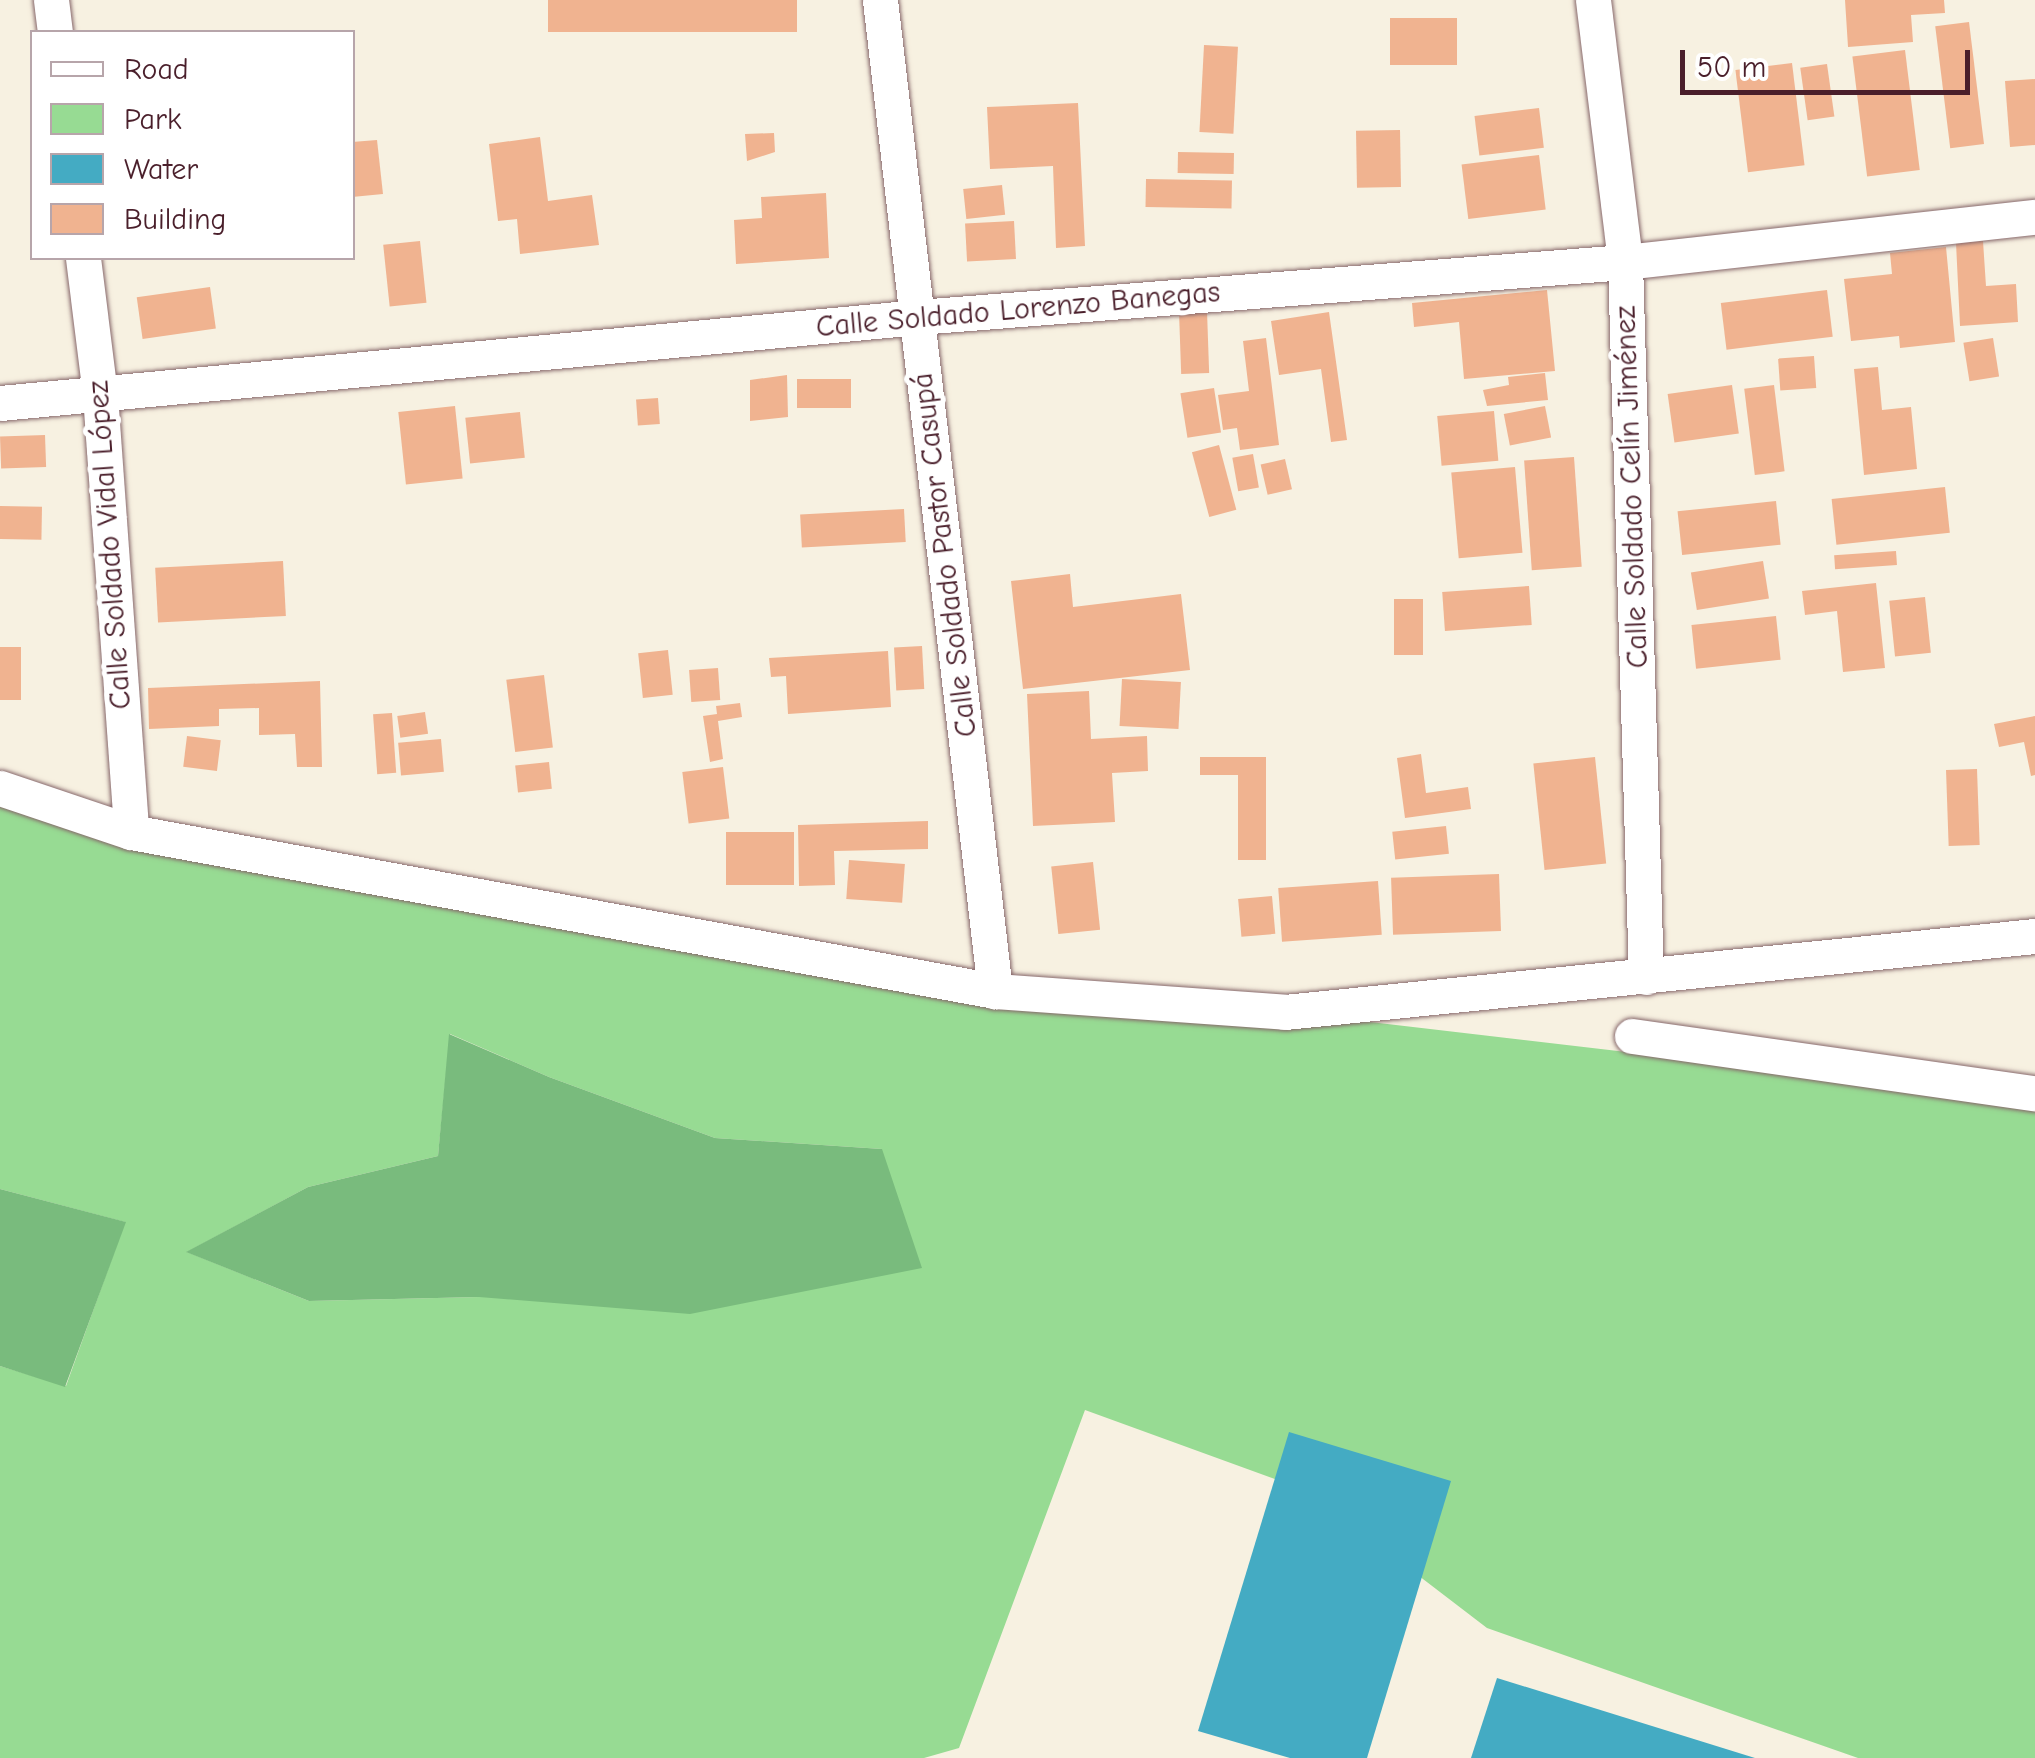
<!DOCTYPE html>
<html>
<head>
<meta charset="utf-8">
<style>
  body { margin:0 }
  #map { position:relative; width:2035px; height:1758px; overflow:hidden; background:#f7f1e1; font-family:"Comic Neue",sans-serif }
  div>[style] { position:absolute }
  .green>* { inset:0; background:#97db93 }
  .forest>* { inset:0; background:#79bb7d }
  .water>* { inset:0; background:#44abc3 }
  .building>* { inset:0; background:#f0b390; transform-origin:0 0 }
  .roads { filter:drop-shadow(0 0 2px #87686b) drop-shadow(0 0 2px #87686b) }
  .minor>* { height:35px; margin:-17.5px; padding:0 17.5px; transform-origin:17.5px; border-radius:17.5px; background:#fff }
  span { translate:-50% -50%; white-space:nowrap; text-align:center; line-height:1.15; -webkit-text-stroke:10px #fff; paint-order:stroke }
  .street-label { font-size:30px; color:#4a1f2b }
  .legend { position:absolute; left:30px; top:30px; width:325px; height:230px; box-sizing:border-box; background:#fff; border:2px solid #b7a5aa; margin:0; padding:12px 18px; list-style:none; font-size:30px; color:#4a1f2b }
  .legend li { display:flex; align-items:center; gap:20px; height:50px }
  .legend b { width:50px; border:2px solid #b7a5aa }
  .scale { position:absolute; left:1680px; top:50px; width:290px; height:45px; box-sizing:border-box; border:5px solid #4a1f2b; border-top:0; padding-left:12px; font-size:30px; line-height:35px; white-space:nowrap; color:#4a1f2b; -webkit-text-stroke:8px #fff; paint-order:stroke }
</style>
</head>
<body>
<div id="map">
  <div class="green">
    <div style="clip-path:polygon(evenodd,0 788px,995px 991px,1285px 1012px,2035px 1100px,2035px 1758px,1858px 1758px,1487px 1628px,1308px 1491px,1085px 1410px,959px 1748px,924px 1758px,0 1758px,0 1366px,66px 1386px,125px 1222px,0 1189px,0 788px,450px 1034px,549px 1077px,715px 1138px,882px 1149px,479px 1297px,309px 1301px,187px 1252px,308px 1187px,438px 1156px,450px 1034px)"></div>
  </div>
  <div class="forest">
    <div style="clip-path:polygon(449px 1034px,549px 1077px,715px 1138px,882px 1149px,922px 1268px,690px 1314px,479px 1297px,309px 1301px,186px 1252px,308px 1187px,438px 1156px)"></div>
    <div style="clip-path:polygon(0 1189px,126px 1222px,65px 1387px,0 1366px)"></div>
  </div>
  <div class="water">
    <div style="clip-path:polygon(1289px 1432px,1451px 1481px,1367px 1758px,1290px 1758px,1198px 1731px)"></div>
    <div style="clip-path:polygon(1497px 1678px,1755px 1758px,1471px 1758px)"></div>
  </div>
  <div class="building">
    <div style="left:548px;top:0;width:249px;height:32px"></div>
    <div style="clip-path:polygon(1845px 0,1944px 0,1945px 13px,1911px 15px,1913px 42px,1848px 47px)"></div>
    <div style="left:1390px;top:18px;width:67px;height:47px"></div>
    <div style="left:1969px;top:22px;width:123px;height:34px;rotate:83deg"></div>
    <div style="left:1204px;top:45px;width:34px;height:87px;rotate:3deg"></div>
    <div style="left:1905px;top:50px;width:121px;height:53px;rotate:83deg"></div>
    <div style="left:1792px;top:63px;width:103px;height:57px;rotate:83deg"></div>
    <div style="left:1827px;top:64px;width:53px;height:27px;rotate:82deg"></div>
    <div style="clip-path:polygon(2035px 79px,2035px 145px,2010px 147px,2005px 81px)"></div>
    <div style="clip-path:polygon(1078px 103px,1085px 246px,1056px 248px,1053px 166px,990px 169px,987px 107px)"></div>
    <div style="left:1539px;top:108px;width:40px;height:65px;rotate:83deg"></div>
    <div style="left:1400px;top:130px;width:57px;height:44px;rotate:89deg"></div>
    <div style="clip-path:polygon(774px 133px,775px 152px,747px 161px,745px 134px)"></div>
    <div style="clip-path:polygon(540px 137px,548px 201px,592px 195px,599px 245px,520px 254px,517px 219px,498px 221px,489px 144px)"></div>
    <div style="clip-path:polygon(377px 140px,383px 194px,352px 197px,352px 142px)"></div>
    <div style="left:1178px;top:152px;width:56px;height:21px;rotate:1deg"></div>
    <div style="left:1539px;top:155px;width:55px;height:78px;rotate:83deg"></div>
    <div style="left:1146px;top:179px;width:86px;height:28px;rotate:1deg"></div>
    <div style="left:1002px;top:185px;width:30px;height:39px;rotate:84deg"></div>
    <div style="clip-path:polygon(826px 193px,829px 258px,736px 264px,734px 220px,762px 218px,761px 197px)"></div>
    <div style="left:1014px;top:221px;width:38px;height:49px;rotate:87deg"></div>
    <div style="left:420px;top:241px;width:62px;height:37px;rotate:84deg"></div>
    <div style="clip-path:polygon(1983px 241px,1986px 286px,2016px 284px,2018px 322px,1960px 326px,1956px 243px)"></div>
    <div style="clip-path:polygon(1946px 247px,1955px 342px,1900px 348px,1899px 336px,1851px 341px,1844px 279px,1892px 274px,1890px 253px)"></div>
    <div style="left:210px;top:287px;width:42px;height:74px;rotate:82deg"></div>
    <div style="clip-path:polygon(1547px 290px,1555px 371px,1464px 379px,1459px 322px,1414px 327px,1412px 303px)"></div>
    <div style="left:1827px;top:290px;width:47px;height:107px;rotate:83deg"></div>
    <div style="left:1207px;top:311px;width:62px;height:28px;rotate:88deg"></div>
    <div style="clip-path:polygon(1329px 312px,1347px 440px,1331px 442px,1321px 369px,1279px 375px,1271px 321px)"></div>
    <div style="clip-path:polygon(1266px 338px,1279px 445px,1240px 450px,1237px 428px,1223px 430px,1218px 395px,1249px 391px,1243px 341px)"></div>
    <div style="left:1993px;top:338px;width:39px;height:30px;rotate:81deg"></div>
    <div style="left:1814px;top:356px;width:32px;height:36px;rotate:86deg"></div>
    <div style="clip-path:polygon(1878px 367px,1882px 410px,1911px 407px,1917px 469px,1864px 475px,1854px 369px)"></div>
    <div style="clip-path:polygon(1545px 373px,1548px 400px,1487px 406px,1483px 390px,1509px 385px,1508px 377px)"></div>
    <div style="clip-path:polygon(787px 375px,788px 417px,750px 421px,750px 380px)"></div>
    <div style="left:851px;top:379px;width:29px;height:54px;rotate:90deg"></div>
    <div style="left:1732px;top:385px;width:49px;height:65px;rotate:82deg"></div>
    <div style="left:1774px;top:385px;width:87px;height:30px;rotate:83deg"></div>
    <div style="left:1214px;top:388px;width:45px;height:34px;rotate:81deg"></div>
    <div style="left:658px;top:398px;width:26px;height:22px;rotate:86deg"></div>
    <div style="left:455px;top:406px;width:73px;height:57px;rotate:84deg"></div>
    <div style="left:1545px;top:406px;width:32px;height:42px;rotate:79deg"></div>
    <div style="left:1494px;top:411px;width:50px;height:57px;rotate:85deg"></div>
    <div style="left:520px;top:412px;width:46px;height:55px;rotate:84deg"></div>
    <div style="left:45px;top:435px;width:32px;height:45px;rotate:88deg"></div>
    <div style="left:1219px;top:445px;width:67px;height:28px;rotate:75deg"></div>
    <div style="left:1253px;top:454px;width:34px;height:21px;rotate:80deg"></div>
    <div style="left:1574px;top:457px;width:110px;height:50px;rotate:86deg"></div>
    <div style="left:1285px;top:459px;width:31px;height:25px;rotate:77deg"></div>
    <div style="left:1515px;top:467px;width:86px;height:64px;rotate:85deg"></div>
    <div style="left:1945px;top:487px;width:46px;height:114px;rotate:84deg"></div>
    <div style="left:1776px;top:501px;width:44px;height:99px;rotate:84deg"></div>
    <div style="left:0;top:506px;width:42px;height:33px;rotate:1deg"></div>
    <div style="left:904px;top:509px;width:33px;height:104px;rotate:87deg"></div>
    <div style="left:1896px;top:551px;width:14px;height:62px;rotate:86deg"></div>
    <div style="left:283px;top:561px;width:55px;height:128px;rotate:87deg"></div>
    <div style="left:1763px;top:561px;width:38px;height:73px;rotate:81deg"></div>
    <div style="clip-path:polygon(1070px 574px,1073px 607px,1181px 594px,1190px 670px,1023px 689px,1011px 581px)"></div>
    <div style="clip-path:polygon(1876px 583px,1885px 668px,1843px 672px,1837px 611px,1805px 615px,1802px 591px)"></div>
    <div style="left:1529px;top:586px;width:39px;height:87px;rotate:86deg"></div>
    <div style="left:1925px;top:597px;width:56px;height:36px;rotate:84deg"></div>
    <div style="left:1394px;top:599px;width:29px;height:56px"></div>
    <div style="left:1776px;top:616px;width:44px;height:85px;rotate:84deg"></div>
    <div style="left:922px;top:646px;width:43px;height:28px;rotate:87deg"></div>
    <div style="left:0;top:647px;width:21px;height:53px"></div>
    <div style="left:668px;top:650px;width:45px;height:30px;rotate:84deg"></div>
    <div style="clip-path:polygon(888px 651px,891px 707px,788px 714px,786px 676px,771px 677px,769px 658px)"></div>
    <div style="left:718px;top:668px;width:32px;height:29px;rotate:86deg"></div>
    <div style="left:544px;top:675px;width:73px;height:38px;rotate:83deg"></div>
    <div style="left:1122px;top:679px;width:59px;height:47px;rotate:3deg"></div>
    <div style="clip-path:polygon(320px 681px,322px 767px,297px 767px,295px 734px,259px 735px,259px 708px,219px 709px,219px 726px,149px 729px,148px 688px)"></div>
    <div style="clip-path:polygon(1089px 691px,1091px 739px,1147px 736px,1148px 771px,1112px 773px,1115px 822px,1033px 826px,1027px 694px)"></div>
    <div style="clip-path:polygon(740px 703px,742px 717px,718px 721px,723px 759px,710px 762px,703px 716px,717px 714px,716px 706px)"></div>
    <div style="left:425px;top:712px;width:22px;height:28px;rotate:82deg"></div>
    <div style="left:392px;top:713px;width:60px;height:19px;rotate:86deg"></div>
    <div style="clip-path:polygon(2035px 716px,2035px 775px,2031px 776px,2024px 742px,1999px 747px,1994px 724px)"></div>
    <div style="left:187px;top:736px;width:34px;height:31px;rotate:7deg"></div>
    <div style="left:441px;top:739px;width:33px;height:43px;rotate:85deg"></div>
    <div style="clip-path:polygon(1421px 754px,1426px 793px,1468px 787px,1471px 809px,1405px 818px,1397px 758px)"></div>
    <div style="clip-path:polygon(1200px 757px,1266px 757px,1266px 860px,1238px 860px,1238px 775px,1200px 775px)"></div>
    <div style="left:1595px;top:757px;width:107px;height:62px;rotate:84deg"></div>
    <div style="left:549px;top:762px;width:27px;height:34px;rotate:84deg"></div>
    <div style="left:723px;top:767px;width:52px;height:41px;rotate:83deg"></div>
    <div style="left:1977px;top:769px;width:76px;height:31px;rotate:88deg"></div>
    <div style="clip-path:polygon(928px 821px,928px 849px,834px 851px,835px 885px,799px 886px,798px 825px)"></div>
    <div style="left:1446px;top:826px;width:28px;height:54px;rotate:84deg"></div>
    <div style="left:726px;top:832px;width:68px;height:53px"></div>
    <div style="left:849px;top:860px;width:56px;height:39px;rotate:4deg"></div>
    <div style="left:1093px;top:862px;width:68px;height:42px;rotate:84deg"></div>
    <div style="left:1499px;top:874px;width:57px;height:108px;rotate:88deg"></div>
    <div style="left:1378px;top:881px;width:54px;height:100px;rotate:86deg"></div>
    <div style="left:1272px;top:896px;width:38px;height:34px;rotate:85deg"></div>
  </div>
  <div class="roads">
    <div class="minor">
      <div style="left:51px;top:0;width:32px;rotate:83deg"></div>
      <div style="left:880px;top:0;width:998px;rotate:83.38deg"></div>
      <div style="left:1593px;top:0;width:264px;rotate:83deg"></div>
      <div style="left:1625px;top:262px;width:715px;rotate:88.32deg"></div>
      <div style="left:83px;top:258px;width:138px;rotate:82.9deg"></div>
      <div style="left:100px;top:395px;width:438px;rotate:85.9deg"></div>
      <div style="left:0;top:403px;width:922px;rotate:-5.35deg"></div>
      <div style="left:918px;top:317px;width:709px;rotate:-4.45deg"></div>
      <div style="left:1625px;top:262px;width:412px;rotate:-6.3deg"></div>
      <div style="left:0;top:788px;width:138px;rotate:18.6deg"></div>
      <div style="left:131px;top:832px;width:879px;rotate:10.43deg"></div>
      <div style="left:995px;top:991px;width:291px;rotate:4.1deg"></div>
      <div style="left:1285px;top:1012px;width:754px;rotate:-5.79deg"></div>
      <div style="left:1632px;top:1036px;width:407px;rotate:8.1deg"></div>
    </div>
  </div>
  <div class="street-label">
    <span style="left:1018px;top:310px;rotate:-5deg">Calle Soldado Lorenzo Banegas</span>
    <span style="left:1632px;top:487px;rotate:-92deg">Calle Soldado Celín Jiménez</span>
    <span style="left:110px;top:545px;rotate:-94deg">Calle Soldado Vidal López</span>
    <span style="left:945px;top:555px;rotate:-97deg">Calle Soldado Pastor Casupá</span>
  </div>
  <ul class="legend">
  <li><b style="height:12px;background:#fff"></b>Road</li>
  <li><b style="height:28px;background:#97db93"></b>Park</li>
  <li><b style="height:28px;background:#44abc3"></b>Water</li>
  <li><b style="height:28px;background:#f0b390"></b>Building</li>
  </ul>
  <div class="scale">50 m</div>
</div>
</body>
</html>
